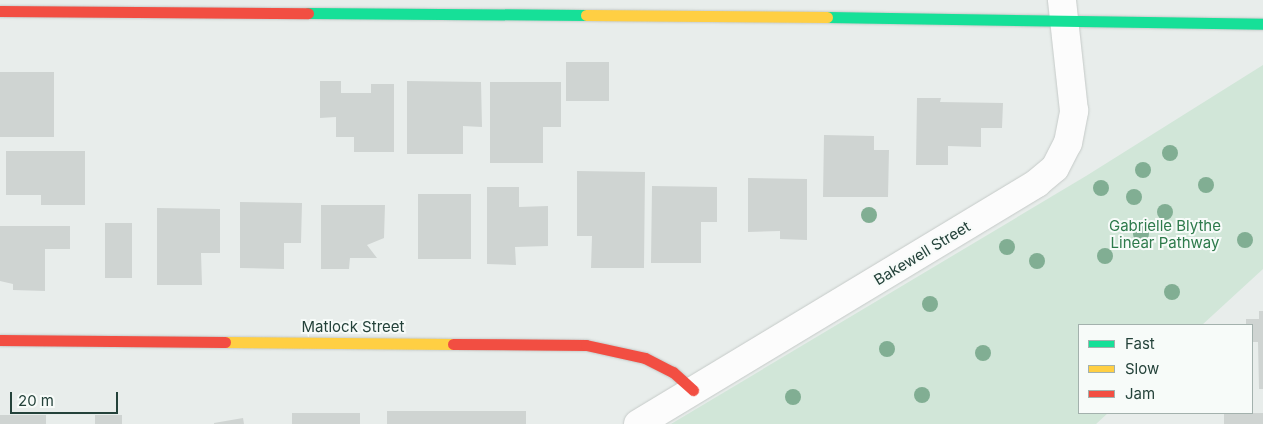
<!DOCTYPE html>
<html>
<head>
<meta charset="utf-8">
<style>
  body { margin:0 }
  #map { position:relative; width:1263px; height:424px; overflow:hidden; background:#e8edeb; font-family:Inter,sans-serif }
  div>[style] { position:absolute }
  .green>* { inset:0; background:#d1e6d8 }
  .building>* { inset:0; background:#cfd4d2; transform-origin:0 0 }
  .roads { filter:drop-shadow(0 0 1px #c5cac8) drop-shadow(0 0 1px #c5cac8) }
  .street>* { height:28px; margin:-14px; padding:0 14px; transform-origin:14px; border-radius:14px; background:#fcfcfc }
  .fast>* { height:11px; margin:-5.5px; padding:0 5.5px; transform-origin:5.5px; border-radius:5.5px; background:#16e098 }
  .slow>* { height:11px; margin:-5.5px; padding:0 5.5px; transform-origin:5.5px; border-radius:5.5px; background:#ffcf43 }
  .jam>* { height:11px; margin:-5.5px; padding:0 5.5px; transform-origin:5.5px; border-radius:5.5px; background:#f24e42 }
  .trees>* { width:16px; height:16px; margin:-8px; border-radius:50%; background:#81ae93 }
  span { translate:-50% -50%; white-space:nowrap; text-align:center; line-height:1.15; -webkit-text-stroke:4px #f7fbf9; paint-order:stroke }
  .park-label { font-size:15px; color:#2d7a4b }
  .street-label { font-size:15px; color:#24423a }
  .legend { position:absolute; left:1078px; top:324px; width:175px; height:90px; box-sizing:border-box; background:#f7fbf9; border:1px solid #a3b1ad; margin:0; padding:6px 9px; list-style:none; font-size:15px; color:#24423a }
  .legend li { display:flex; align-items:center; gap:10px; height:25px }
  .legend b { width:25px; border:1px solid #a3b1ad }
  .scale { position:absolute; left:10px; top:392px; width:108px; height:22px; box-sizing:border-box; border:2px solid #24423a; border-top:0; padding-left:6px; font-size:15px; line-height:18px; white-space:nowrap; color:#24423a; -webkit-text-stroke:4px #f7fbf9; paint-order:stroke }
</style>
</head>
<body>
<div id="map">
  <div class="green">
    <div style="clip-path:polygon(1263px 65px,1263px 269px,1202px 325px,1079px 325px,1079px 413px,1108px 413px,1096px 424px,671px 424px,1086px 176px)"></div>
  </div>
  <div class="building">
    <div style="left:566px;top:62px;width:43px;height:39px"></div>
    <div style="left:54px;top:72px;width:65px;height:54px;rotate:90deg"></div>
    <div style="clip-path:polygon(320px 81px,341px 81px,341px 93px,371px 93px,371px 84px,394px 84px,394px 152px,354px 152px,354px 137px,336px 137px,336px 117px,320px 118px)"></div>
    <div style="clip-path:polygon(407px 81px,481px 82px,482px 127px,463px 126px,463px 154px,407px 154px)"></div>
    <div style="clip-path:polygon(490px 82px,561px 82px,561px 127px,543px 127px,543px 163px,490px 163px)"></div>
    <div style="clip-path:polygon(917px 98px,941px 98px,940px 102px,1003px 103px,1002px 128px,981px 128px,981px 147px,948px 146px,948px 165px,916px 165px)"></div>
    <div style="clip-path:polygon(824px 135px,874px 136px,874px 150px,889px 150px,888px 197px,823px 197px)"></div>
    <div style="clip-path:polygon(6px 151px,85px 151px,85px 205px,41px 205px,41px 195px,6px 195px)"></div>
    <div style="clip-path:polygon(577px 171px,645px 172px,644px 268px,591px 268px,592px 236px,577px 236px)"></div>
    <div style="clip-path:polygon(748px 178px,807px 179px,807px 240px,780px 239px,780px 231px,748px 232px)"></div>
    <div style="clip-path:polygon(652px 186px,717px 187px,717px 222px,701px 222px,701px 263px,651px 263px)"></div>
    <div style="clip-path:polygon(487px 187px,519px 187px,519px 207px,548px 206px,548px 246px,515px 247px,516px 265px,487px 264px)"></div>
    <div style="left:418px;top:194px;width:53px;height:65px"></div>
    <div style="clip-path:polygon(240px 202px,302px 203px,301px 243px,284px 243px,284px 269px,240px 268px)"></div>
    <div style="clip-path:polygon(321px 205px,385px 205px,384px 238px,367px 245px,377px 258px,350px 258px,349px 269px,321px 269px)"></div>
    <div style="clip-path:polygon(157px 208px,220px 209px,220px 253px,201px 253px,202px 285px,157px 285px)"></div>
    <div style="left:105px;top:223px;width:27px;height:55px"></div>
    <div style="clip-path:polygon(0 226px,70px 226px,70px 249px,45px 249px,45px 291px,13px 290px,13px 284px,0 281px)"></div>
    <div style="clip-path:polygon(1259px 311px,1263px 311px,1263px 389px,1259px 389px,1258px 342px,1252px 342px,1252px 325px,1246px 325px,1246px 319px,1259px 319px)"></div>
    <div style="left:387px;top:411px;width:139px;height:13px"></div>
    <div style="left:292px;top:413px;width:68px;height:11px"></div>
    <div style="left:1263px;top:413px;width:11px;height:39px;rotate:90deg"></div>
    <div style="left:0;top:415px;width:46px;height:9px"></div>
    <div style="left:95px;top:415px;width:27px;height:9px"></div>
    <div style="clip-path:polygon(243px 418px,244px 424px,214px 424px,214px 423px)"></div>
  </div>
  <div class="roads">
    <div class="street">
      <div style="left:638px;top:424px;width:466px;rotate:-31.1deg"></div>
      <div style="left:1037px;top:183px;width:23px;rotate:-40deg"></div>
      <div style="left:1055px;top:168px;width:28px;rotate:-63deg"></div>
      <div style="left:1068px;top:143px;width:33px;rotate:-79deg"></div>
      <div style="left:1074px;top:111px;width:112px;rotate:-96.2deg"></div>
    </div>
    <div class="fast">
      <div style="left:308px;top:13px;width:278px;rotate:0.4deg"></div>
      <div style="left:827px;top:17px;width:436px;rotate:0.9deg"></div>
    </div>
    <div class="slow">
      <div style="left:586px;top:15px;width:241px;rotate:0.5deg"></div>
      <div style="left:225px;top:342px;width:228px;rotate:0.5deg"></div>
    </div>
    <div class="jam">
      <div style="left:0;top:11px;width:308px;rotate:0.4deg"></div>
      <div style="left:0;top:340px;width:225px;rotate:0.5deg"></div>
      <div style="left:453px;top:344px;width:133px;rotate:0.4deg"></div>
      <div style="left:586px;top:345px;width:60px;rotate:12.4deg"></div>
      <div style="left:645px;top:358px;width:31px;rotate:27deg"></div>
      <div style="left:673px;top:372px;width:27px;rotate:42deg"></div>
    </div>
  </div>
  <div class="trees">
    <div style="left:1170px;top:153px"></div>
    <div style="left:1143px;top:170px"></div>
    <div style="left:1206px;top:185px"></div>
    <div style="left:1101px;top:188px"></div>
    <div style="left:1134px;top:197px"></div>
    <div style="left:1165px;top:212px"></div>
    <div style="left:869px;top:215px"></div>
    <div style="left:1141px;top:234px"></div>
    <div style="left:1245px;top:240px"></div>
    <div style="left:1007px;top:247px"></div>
    <div style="left:1105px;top:256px"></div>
    <div style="left:1037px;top:261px"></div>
    <div style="left:1172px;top:292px"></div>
    <div style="left:930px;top:304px"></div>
    <div style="left:887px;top:349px"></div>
    <div style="left:983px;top:353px"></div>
    <div style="left:922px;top:395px"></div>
    <div style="left:793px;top:397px"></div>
  </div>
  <div class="park-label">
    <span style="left:1165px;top:234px">Gabrielle Blythe<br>Linear Pathway</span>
  </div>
  <div class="street-label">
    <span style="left:922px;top:253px;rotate:-31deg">Bakewell Street</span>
    <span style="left:353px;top:327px">Matlock Street</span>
  </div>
  <ul class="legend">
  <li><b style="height:6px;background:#16e098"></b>Fast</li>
  <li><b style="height:6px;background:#ffcf43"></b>Slow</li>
  <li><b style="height:6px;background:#f24e42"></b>Jam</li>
  </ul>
  <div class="scale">20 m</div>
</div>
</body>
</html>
